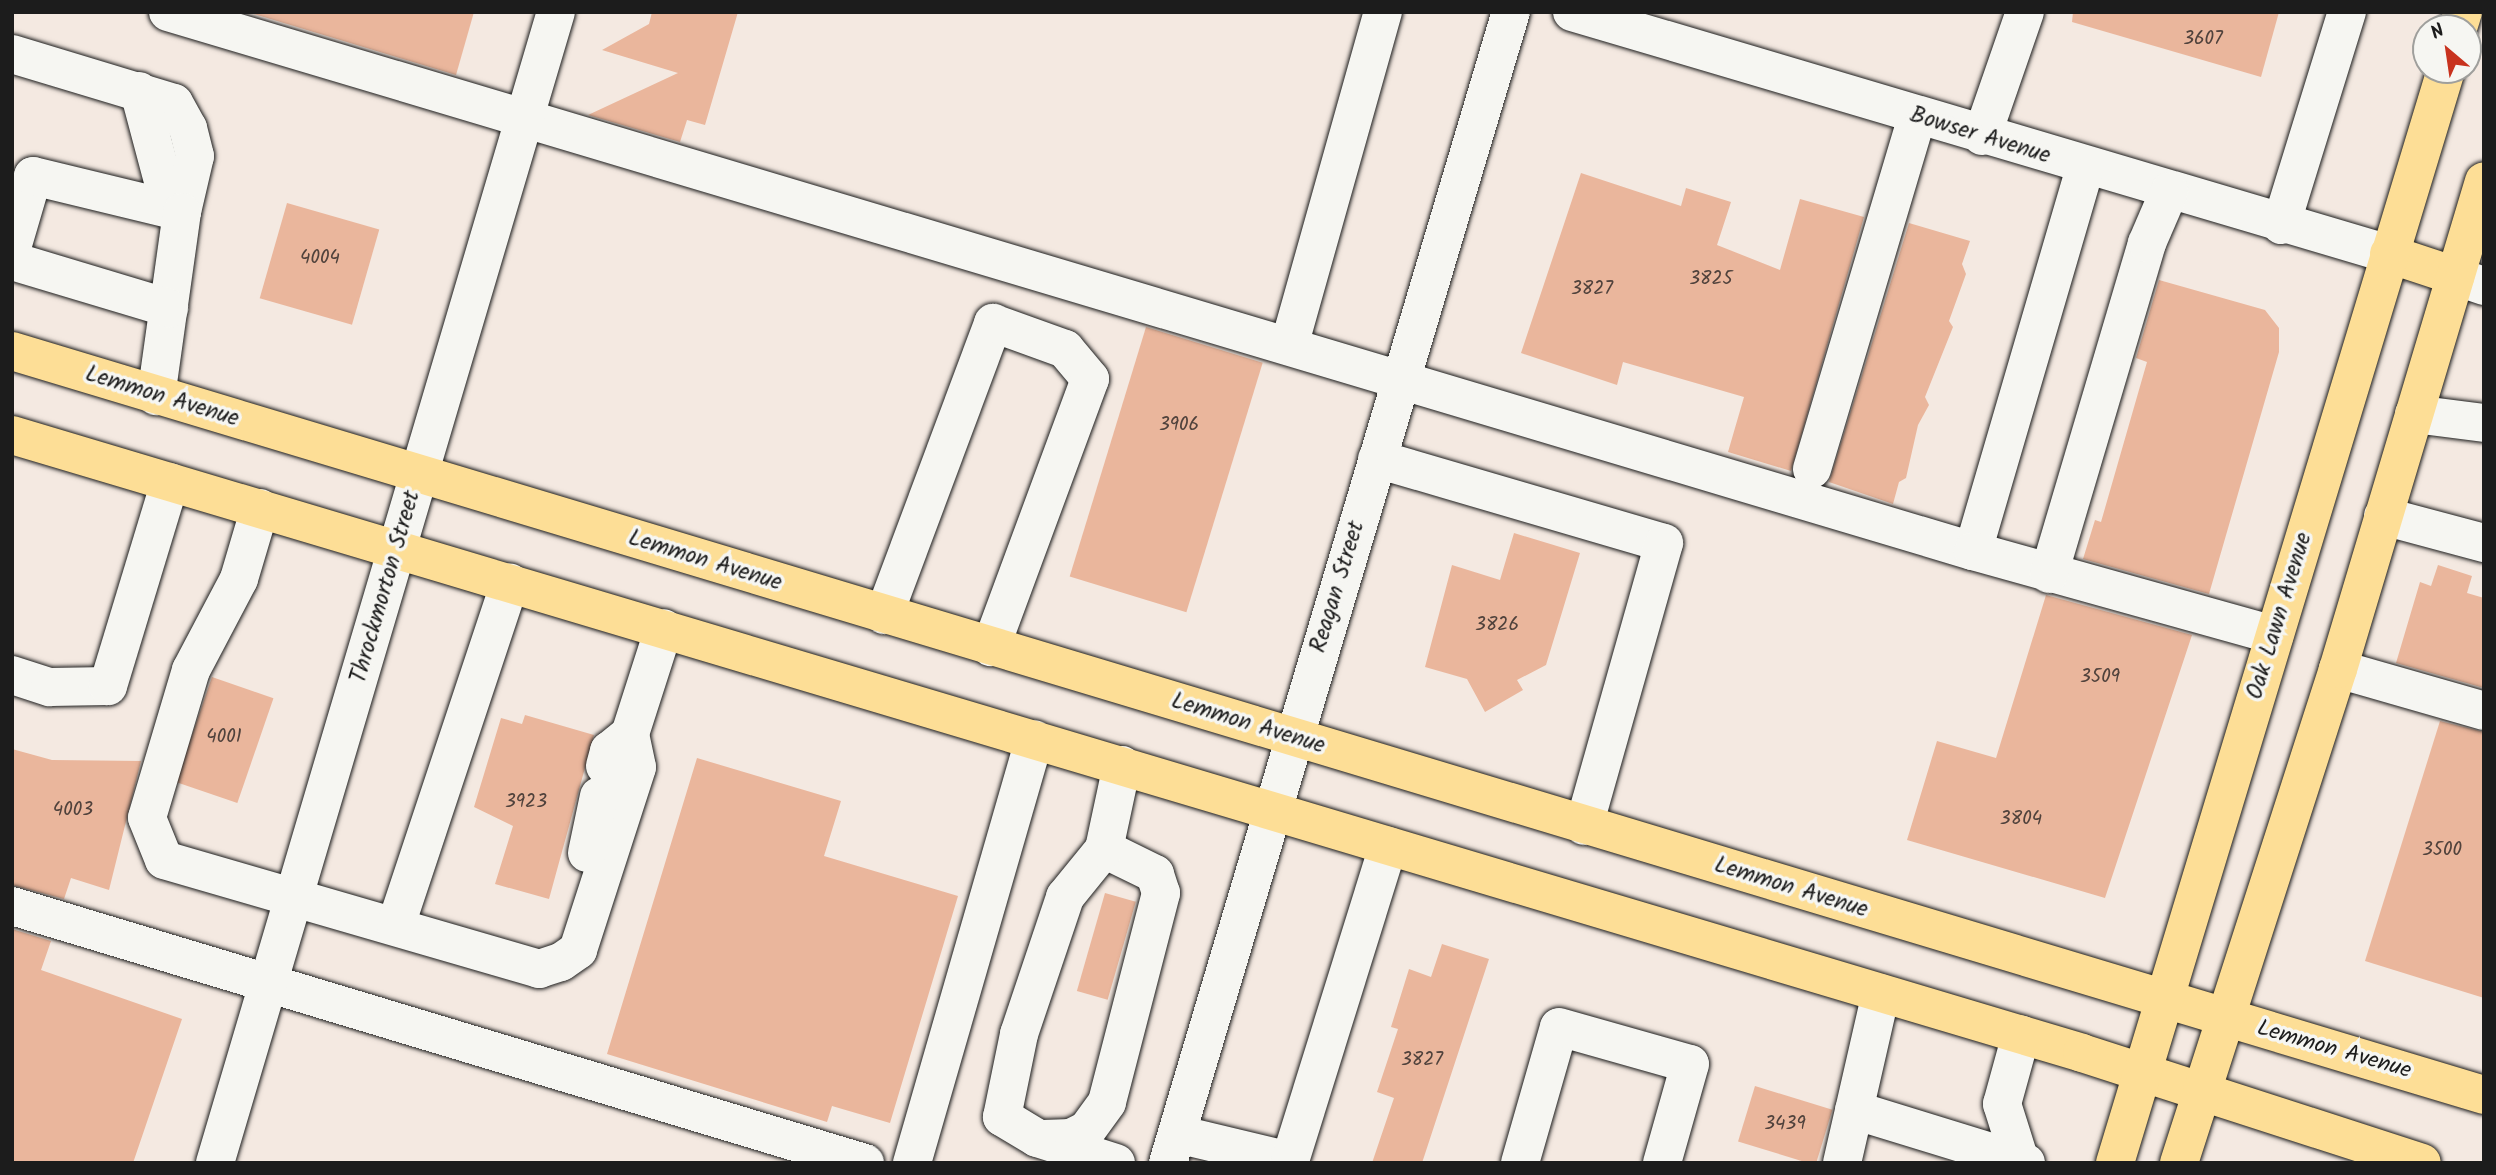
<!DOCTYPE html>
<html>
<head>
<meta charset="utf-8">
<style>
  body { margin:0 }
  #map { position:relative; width:2496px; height:1175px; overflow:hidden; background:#f4e9e1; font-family:Kalam,sans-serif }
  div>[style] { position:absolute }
  .building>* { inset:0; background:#eab69c; transform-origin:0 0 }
  .roads { filter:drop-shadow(0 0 2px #1c1c1c) drop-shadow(0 0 2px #1c1c1c) }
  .minor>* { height:38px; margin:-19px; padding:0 19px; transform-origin:19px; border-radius:19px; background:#f6f6f2 }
  .major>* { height:38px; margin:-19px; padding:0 19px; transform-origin:19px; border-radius:19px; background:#fdde96 }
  span { translate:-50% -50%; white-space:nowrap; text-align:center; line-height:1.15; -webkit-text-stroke:7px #f6f6f2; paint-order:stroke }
  .number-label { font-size:19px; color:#50423c }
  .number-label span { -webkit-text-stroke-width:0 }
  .street-label { font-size:23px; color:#1c1c1c }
  .frame { position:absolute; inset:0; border:14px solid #1c1c1c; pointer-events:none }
  .north { position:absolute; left:2412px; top:14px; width:70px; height:70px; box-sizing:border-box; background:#f6f6f2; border:2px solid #9f9f9c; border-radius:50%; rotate:331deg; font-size:19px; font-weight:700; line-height:28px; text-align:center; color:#1c1c1c }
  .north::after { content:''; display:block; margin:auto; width:24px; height:32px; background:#c8321e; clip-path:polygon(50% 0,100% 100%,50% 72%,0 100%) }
</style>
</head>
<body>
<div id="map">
  <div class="building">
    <div style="clip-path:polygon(247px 12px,474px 12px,456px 75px)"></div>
    <div style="clip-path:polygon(652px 12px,738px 12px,705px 125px,687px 120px,680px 142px,588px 115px,678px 73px,602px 50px,649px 24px)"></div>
    <div style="clip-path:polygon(2073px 12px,2279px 12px,2261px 77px,2072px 22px)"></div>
    <div style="clip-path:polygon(1581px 173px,1681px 206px,1686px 188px,1731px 202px,1717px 245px,1780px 270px,1800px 199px,1864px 217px,1791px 471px,1728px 452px,1744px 397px,1623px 362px,1617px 385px,1521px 353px)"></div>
    <div style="left:287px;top:203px;width:96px;height:99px;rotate:16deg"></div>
    <div style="clip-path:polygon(1909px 223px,1970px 241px,1962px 264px,1966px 274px,1949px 321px,1953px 327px,1925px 397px,1929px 405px,1918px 425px,1906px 478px,1899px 482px,1893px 504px,1829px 482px)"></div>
    <div style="clip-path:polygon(2159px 280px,2265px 310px,2279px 328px,2279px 352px,2209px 594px,2083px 559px,2095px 520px,2101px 522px,2147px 362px,2136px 358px)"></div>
    <div style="left:1146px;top:327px;width:122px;height:261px;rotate:17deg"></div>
    <div style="clip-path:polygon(1514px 533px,1580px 553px,1546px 665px,1517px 680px,1523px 690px,1485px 712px,1467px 679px,1425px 667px,1452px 565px,1500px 580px)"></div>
    <div style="clip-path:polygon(2438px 565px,2472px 576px,2467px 593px,2484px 598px,2484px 688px,2396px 663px,2420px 582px,2431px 586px)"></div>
    <div style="clip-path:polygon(2046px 595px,2192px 635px,2105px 898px,1907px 840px,1937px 741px,1996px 758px)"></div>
    <div style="left:212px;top:677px;width:65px;height:111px;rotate:19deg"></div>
    <div style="clip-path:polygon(525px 715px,594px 735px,549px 899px,495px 884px,513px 826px,474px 807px,501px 718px,522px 724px)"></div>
    <div style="clip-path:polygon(2440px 721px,2484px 732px,2484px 998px,2365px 961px)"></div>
    <div style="clip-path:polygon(12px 749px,52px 760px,141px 761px,109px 890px,71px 878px,64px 899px,12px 885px)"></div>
    <div style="clip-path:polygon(697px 758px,841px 801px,824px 856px,958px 896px,890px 1123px,832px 1106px,827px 1122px,607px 1054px)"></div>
    <div style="left:1105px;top:893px;width:32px;height:102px;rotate:16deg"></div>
    <div style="clip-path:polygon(12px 929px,51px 941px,41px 970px,182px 1019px,133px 1163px,12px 1163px)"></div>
    <div style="clip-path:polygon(1442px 944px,1489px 959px,1422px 1163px,1372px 1163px,1394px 1098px,1377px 1092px,1398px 1029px,1391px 1027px,1409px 969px,1431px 977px)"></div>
    <div style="left:1755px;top:1086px;width:81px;height:58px;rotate:17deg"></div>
  </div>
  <div class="roads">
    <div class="minor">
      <div style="left:168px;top:12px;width:1884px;rotate:16.63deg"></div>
      <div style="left:1572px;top:12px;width:852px;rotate:16.5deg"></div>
      <div style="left:12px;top:54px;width:169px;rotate:16.8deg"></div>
      <div style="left:174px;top:103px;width:29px;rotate:61deg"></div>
      <div style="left:188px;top:128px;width:29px;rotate:76deg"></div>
      <div style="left:195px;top:156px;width:57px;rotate:103.1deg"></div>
      <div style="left:139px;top:91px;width:93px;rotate:75.1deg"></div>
      <div style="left:163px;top:181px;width:36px;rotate:58deg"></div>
      <div style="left:1982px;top:136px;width:131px;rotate:-70.9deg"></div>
      <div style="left:2085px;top:168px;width:399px;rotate:106.3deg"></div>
      <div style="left:1973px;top:551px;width:313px;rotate:15.6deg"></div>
      <div style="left:2281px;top:225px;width:223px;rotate:-72.8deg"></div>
      <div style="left:12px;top:248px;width:75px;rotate:-73.7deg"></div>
      <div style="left:33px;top:176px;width:153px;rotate:13.6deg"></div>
      <div style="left:182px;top:212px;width:186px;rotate:98deg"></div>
      <div style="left:12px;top:261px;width:164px;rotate:16.7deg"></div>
      <div style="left:2455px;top:276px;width:31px;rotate:19deg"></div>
      <div style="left:1289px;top:346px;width:347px;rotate:-74.3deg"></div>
      <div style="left:2414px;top:414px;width:71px;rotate:7.3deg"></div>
      <div style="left:1377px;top:459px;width:299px;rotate:16.3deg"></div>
      <div style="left:1664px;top:543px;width:294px;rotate:105.8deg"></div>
      <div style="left:1812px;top:469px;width:368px;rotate:-73.4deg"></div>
      <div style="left:260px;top:508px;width:74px;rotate:106.5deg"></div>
      <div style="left:239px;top:579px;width:103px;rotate:117.8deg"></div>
      <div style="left:191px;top:670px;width:154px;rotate:106.6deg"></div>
      <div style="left:147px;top:818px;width:45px;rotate:68deg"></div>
      <div style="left:164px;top:860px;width:391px;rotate:16.2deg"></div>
      <div style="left:539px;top:969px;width:23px;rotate:-18deg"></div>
      <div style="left:561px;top:962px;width:21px;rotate:-35deg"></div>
      <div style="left:578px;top:950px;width:192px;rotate:-72.1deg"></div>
      <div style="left:637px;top:767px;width:34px;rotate:-102deg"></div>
      <div style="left:630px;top:734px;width:111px;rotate:-72.2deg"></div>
      <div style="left:2383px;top:516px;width:105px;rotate:15deg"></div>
      <div style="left:2049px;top:574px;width:345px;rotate:-73.5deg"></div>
      <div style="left:2147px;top:243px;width:56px;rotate:-66.7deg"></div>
      <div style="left:884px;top:615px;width:312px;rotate:-69.5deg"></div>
      <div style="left:993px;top:323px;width:77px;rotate:19.9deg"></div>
      <div style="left:1065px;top:349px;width:39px;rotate:50deg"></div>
      <div style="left:1090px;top:379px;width:286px;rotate:110.3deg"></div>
      <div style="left:2338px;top:669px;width:152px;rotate:16deg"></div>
      <div style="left:12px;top:675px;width:40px;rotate:18deg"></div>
      <div style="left:50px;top:687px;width:58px;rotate:-1deg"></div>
      <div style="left:108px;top:686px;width:213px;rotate:-73.1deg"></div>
      <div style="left:605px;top:766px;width:16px;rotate:-75deg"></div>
      <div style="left:609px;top:751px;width:27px;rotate:-39deg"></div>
      <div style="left:587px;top:853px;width:58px;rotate:-78.1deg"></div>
      <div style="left:12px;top:906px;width:891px;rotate:16.77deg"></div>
      <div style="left:396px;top:925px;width:361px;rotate:-71.6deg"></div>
      <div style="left:1854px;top:1110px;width:180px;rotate:17.1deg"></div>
      <div style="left:1177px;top:1134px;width:116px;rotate:13.4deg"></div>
      <div style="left:1290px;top:1161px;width:330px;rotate:-72.7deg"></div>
      <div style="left:1043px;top:1139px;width:28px;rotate:-2deg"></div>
      <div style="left:1071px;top:1138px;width:18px;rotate:-27deg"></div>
      <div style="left:1087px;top:1130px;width:34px;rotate:-54deg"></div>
      <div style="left:1107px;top:1102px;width:216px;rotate:-75.5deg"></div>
      <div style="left:1161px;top:893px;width:20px;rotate:-108deg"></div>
      <div style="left:1155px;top:874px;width:57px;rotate:-153.9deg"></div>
      <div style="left:2020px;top:1161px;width:60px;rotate:-107.5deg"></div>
      <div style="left:2002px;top:1104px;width:72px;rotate:-74.6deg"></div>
      <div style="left:215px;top:1163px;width:1200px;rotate:-73.5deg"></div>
      <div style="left:912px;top:1163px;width:441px;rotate:-73.9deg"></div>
      <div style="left:1116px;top:1163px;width:83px;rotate:-162.4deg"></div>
      <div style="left:1037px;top:1138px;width:41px;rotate:-149deg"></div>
      <div style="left:1002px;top:1117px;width:85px;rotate:-78.4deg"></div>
      <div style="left:1019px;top:1034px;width:145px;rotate:-71.4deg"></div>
      <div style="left:1065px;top:897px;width:62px;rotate:-50.9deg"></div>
      <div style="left:1104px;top:849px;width:86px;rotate:-77.9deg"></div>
      <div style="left:1168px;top:1163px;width:1201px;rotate:-73.41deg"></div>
      <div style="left:1520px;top:1163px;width:141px;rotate:-74deg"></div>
      <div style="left:1559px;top:1027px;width:136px;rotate:15.8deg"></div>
      <div style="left:1690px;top:1064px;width:103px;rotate:105.8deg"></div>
      <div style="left:1842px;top:1163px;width:174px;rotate:-77.1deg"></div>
    </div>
    <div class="major">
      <div style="left:2458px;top:28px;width:17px;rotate:-73deg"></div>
      <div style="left:2389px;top:254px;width:70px;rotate:18.4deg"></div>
      <div style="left:12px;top:351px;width:2582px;rotate:16.75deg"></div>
      <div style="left:12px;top:435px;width:2160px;rotate:16.62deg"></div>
      <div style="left:2082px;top:1053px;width:357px;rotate:17.9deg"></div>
      <div style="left:2115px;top:1163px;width:1142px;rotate:-73.15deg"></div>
      <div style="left:2179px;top:1163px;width:519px;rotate:-72.16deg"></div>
      <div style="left:2338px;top:669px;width:509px;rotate:-73.34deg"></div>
    </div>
  </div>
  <div class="number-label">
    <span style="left:2203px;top:40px">3607</span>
    <span style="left:320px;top:259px">4004</span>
    <span style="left:1711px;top:280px">3825</span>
    <span style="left:1592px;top:290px">3827</span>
    <span style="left:1179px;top:426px">3906</span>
    <span style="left:1497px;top:626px">3826</span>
    <span style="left:2100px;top:678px">3509</span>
    <span style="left:224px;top:738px">4001</span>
    <span style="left:526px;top:803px">3923</span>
    <span style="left:73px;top:811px">4003</span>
    <span style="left:2021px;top:820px">3804</span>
    <span style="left:2442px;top:851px">3500</span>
    <span style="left:1422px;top:1061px">3827</span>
    <span style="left:1785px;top:1125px">3439</span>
  </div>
  <div class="street-label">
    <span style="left:1980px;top:136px;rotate:17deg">Bowser Avenue</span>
    <span style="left:162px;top:397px;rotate:17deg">Lemmon Avenue</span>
    <span style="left:705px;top:561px;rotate:17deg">Lemmon Avenue</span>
    <span style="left:386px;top:587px;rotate:-74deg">Throckmorton Street</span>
    <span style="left:1338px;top:587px;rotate:-73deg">Reagan Street</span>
    <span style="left:2280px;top:616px;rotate:-73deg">Oak Lawn Avenue</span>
    <span style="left:1248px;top:724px;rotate:17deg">Lemmon Avenue</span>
    <span style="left:1791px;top:888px;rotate:17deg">Lemmon Avenue</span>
    <span style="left:2334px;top:1050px;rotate:16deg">Lemmon Avenue</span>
  </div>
  <div class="frame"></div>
  <div class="north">N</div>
</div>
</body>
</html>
